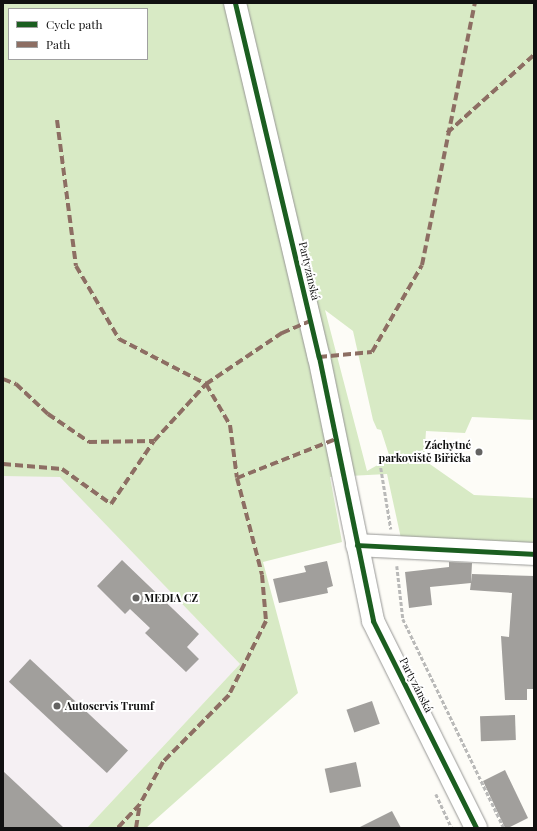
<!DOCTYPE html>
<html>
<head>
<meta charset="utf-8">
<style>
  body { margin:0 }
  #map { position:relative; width:537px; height:831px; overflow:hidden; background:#fdfcf7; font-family:"Playfair Display",serif }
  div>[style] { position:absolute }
  .industrial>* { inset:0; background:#f5f0f3 }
  .forest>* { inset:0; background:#d8eac5 }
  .building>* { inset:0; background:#a19f9c; transform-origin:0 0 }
  .path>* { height:2.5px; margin-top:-1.25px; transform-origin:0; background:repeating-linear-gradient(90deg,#b9b9b8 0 4px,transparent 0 6px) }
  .roads { filter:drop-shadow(0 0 1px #979795) drop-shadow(0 0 1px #979795) }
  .minor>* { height:22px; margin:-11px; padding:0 11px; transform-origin:11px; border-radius:11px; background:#fffffe }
  .quiet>* { height:4px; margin-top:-2px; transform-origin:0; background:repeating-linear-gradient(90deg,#8d6e63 0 8px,transparent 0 12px) }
  .cycleway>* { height:5px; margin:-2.5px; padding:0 2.5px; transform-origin:2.5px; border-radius:2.5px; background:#1b5e20 }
  .dots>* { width:11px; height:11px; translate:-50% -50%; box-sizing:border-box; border:2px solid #fff; border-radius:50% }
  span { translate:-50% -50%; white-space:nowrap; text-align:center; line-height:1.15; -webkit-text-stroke:4px #fff; paint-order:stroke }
  .street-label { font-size:11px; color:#111 }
  .poi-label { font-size:11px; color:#111; font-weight:700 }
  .right { translate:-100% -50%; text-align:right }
  .left { translate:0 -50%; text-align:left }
  .frame { position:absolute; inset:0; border:4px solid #111; pointer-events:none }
  .legend { position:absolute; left:8px; top:8px; width:140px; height:52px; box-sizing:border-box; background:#fff; border:1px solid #a0a0a0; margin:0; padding:5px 7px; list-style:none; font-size:12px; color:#111 }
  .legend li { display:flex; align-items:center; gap:8px; height:20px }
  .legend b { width:20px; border:1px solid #a0a0a0 }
</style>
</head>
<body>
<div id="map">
  <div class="industrial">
    <div style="clip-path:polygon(3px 476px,60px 476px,240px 664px,87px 828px,3px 828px)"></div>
  </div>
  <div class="forest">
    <div style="clip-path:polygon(evenodd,3px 3px,534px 3px,534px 420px,472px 417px,465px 433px,426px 431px,424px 460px,474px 495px,534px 498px,534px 548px,402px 543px,387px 474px,330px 477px,342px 542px,263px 562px,298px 693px,146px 828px,87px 828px,240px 664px,60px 477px,3px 476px,3px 3px,9px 9px,147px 9px,147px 59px,9px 59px,9px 9px,3px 3px,325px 310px,353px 331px,373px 420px,377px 429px,381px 430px,390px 458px,367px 471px,325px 310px)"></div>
  </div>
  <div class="building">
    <div style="clip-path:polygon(122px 560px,199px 634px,187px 647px,199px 659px,186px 672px,145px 633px,150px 628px,130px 609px,125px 614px,97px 586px)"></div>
    <div style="clip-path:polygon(327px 561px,333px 586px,327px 588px,328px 593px,279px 603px,273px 579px,306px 572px,304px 566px)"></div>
    <div style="clip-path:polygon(449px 562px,472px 563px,471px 583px,430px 587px,432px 605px,409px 608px,405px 572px,449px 567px)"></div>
    <div style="clip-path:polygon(472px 574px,534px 576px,533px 689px,527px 689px,527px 700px,505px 700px,501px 636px,509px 637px,512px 593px,470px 590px)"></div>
    <div style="left:30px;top:659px;width:134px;height:31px;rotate:43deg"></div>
    <div style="left:372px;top:701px;width:24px;height:27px;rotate:71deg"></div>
    <div style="left:515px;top:715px;width:25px;height:35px;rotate:88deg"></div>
    <div style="left:356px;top:762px;width:25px;height:32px;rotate:78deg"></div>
    <div style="clip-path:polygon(505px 770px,528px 818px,508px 828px,505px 828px,483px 781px)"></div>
    <div style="clip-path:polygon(3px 771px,64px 828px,3px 828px)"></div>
    <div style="clip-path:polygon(392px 811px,401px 828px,358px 828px)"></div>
  </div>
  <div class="path">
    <div style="left:380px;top:462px;width:68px;rotate:80.7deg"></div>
    <div style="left:397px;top:566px;width:53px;rotate:83.5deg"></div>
    <div style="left:403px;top:619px;width:232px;rotate:64.2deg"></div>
    <div style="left:436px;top:794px;width:38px;rotate:65deg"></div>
  </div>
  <div class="roads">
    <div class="minor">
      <div style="left:235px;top:3px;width:364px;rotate:76.7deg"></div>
      <div style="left:319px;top:357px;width:269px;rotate:78.4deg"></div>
      <div style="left:373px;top:621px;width:231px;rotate:63.5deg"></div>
      <div style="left:357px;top:545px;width:177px;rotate:2.9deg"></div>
    </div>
  </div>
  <div class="quiet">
    <div style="left:57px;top:120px;width:147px;rotate:82.6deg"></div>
    <div style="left:76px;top:266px;width:85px;rotate:59.5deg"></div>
    <div style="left:119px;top:339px;width:98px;rotate:27.3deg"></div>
    <div style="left:206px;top:384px;width:48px;rotate:59.7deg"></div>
    <div style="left:230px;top:425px;width:53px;rotate:82.5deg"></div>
    <div style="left:237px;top:478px;width:100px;rotate:75.5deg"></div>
    <div style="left:262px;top:575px;width:46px;rotate:85deg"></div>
    <div style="left:266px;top:621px;width:83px;rotate:116.6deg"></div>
    <div style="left:229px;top:695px;width:94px;rotate:134.6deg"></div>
    <div style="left:163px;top:762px;width:48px;rotate:118.7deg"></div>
    <div style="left:140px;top:804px;width:33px;rotate:133deg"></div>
    <div style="left:447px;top:133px;width:117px;rotate:-41.9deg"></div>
    <div style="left:319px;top:357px;width:53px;rotate:-5.4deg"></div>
    <div style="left:372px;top:352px;width:100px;rotate:-60.1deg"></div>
    <div style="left:422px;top:265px;width:267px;rotate:-78.6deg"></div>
    <div style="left:3px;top:379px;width:14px;rotate:21deg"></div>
    <div style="left:16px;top:384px;width:44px;rotate:43.2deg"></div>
    <div style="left:48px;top:414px;width:50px;rotate:34.3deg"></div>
    <div style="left:89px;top:442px;width:65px;rotate:-0.9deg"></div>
    <div style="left:3px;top:464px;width:59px;rotate:4.8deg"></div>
    <div style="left:62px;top:469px;width:60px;rotate:35.5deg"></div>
    <div style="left:111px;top:504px;width:76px;rotate:-55.7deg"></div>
    <div style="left:154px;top:441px;width:77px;rotate:-47.6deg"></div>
    <div style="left:206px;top:384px;width:92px;rotate:-33.9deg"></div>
    <div style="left:282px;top:333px;width:30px;rotate:-23deg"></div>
    <div style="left:237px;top:478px;width:106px;rotate:-21.5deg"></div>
    <div style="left:136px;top:828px;width:24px;rotate:-81deg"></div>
  </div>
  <div class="cycleway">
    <div style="left:235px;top:3px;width:364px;rotate:76.7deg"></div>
    <div style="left:319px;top:357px;width:269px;rotate:78.4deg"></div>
    <div style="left:373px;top:621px;width:231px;rotate:63.5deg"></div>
    <div style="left:357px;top:545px;width:177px;rotate:2.9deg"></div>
  </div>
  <div class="dots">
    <div style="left:479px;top:452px;background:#646362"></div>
    <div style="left:136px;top:598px;background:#646362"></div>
    <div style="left:57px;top:706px;background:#646362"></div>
  </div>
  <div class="street-label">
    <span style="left:309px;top:271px;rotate:77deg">Partyzánská</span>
    <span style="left:416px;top:685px;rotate:63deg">Partyzánská</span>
  </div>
  <div class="poi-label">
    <span class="right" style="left:471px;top:452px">Záchytné<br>parkoviště Biřička</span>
    <span class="left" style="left:144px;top:598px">MEDIA CZ</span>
    <span class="left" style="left:65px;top:706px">Autoservis Trumf</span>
  </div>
  <div class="frame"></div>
  <ul class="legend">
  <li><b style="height:5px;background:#1b5e20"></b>Cycle path</li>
  <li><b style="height:5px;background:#8d6e63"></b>Path</li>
  </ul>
</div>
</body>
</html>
